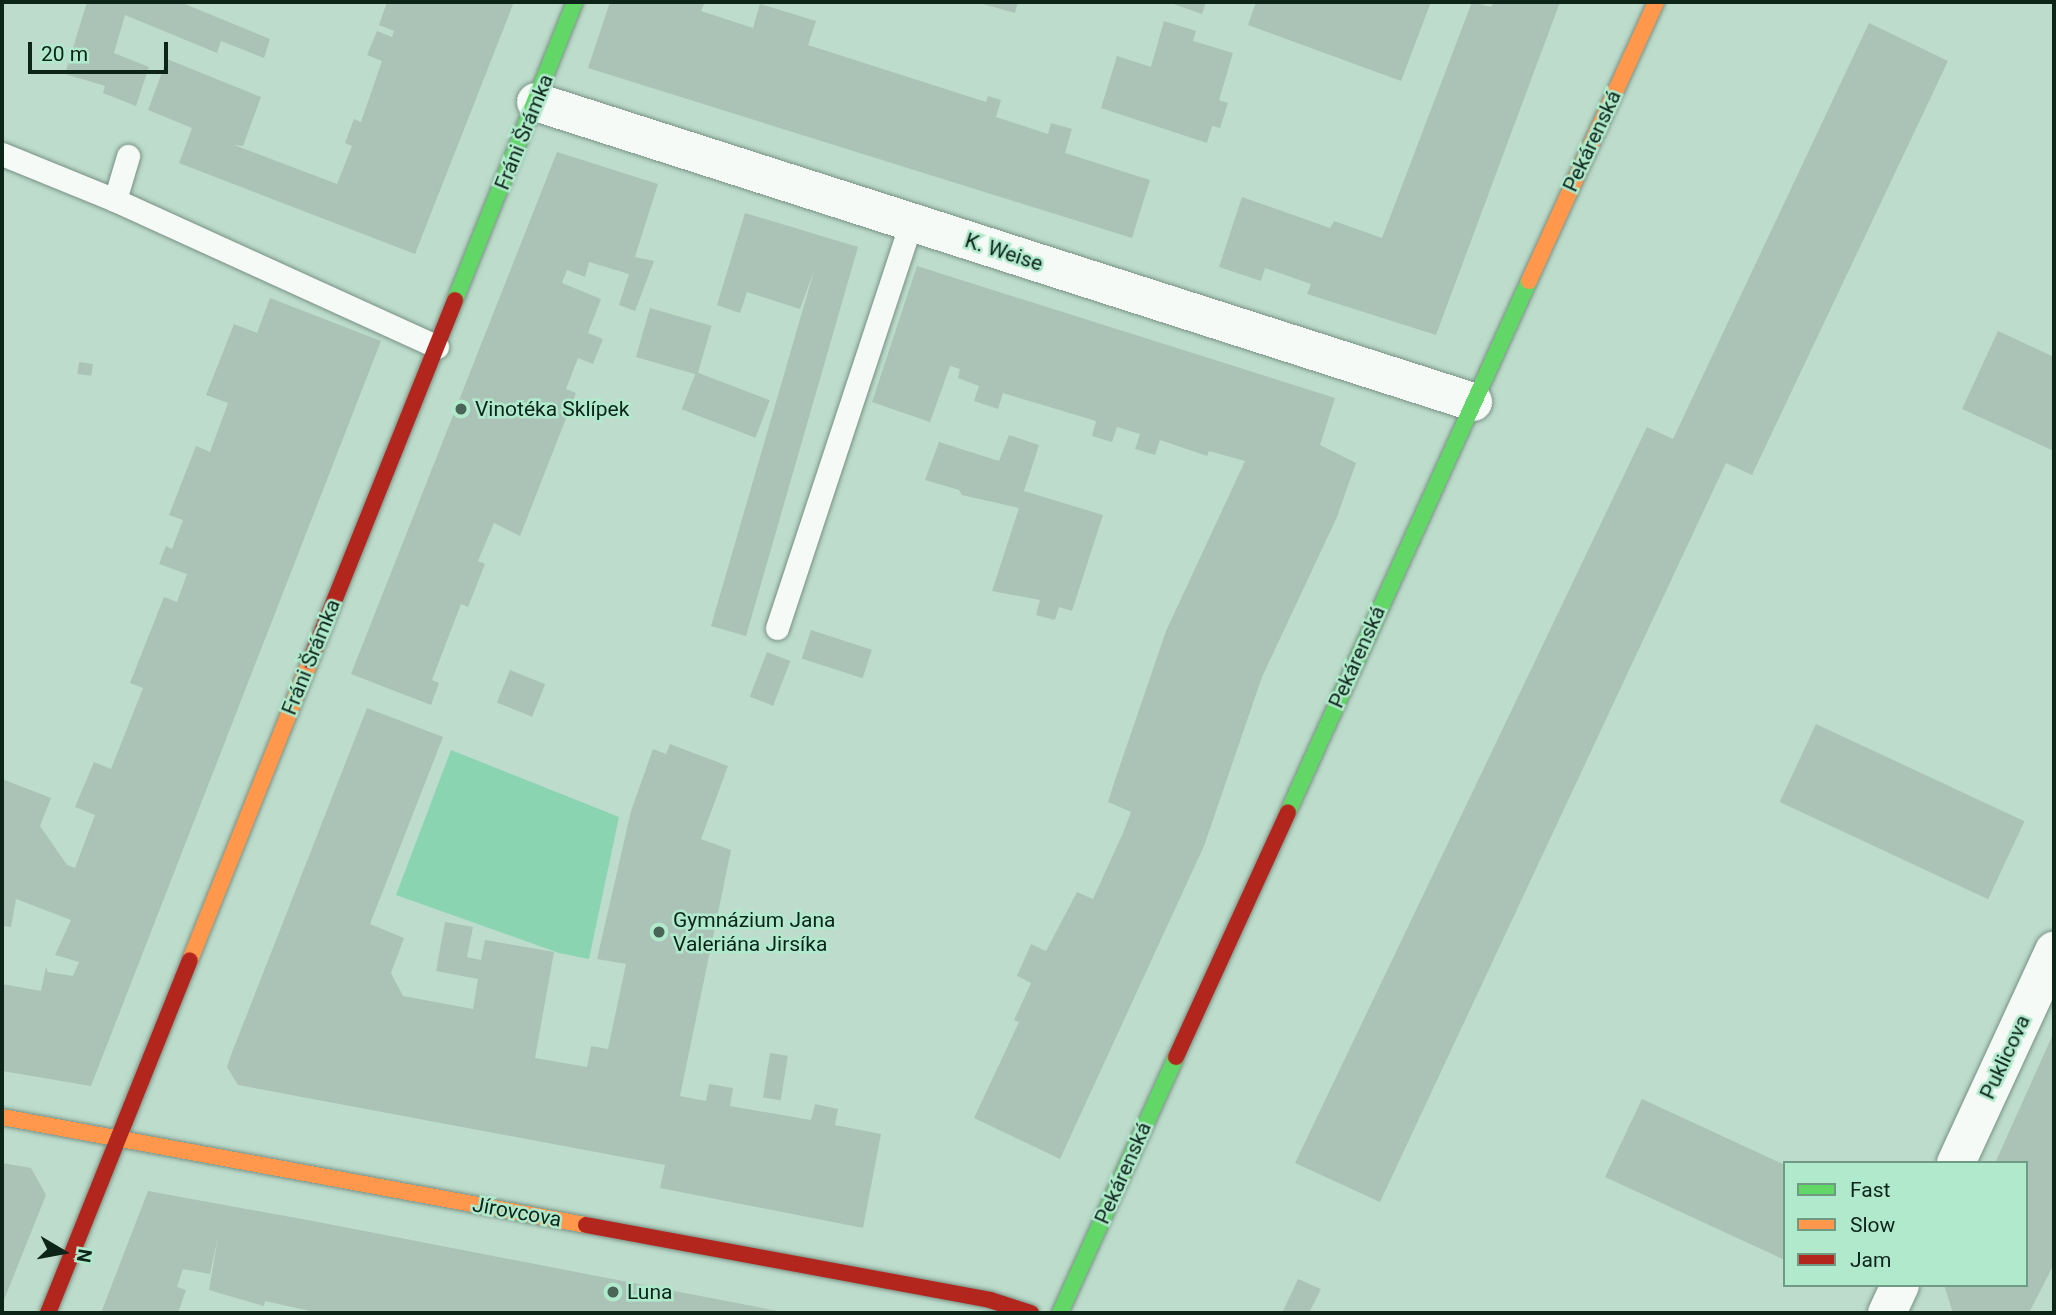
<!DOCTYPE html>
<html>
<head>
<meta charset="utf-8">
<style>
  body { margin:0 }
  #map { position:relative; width:2056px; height:1315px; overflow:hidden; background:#bddccc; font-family:Roboto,sans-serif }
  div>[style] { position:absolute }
  .green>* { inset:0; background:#8ad4b2 }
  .building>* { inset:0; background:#aac3b6; transform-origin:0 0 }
  .roads { filter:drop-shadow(0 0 2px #789084) drop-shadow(0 0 2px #789084) }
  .lane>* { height:23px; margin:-11.5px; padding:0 11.5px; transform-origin:11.5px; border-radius:11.5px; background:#f5faf7 }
  .street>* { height:38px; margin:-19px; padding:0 19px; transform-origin:19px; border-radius:19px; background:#f5faf7 }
  .fast>* { height:16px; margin:-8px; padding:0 8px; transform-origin:8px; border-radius:8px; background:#63d668 }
  .slow>* { height:16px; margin:-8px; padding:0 8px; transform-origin:8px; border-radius:8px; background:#ff974d }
  .jam>* { height:16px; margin:-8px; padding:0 8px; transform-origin:8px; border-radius:8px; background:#b3261e }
  .dots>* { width:19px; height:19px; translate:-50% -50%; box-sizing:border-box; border:4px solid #b0e9cb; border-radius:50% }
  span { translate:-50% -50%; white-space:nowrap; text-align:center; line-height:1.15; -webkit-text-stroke:5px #b0e9cb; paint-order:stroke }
  .street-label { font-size:21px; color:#0d2419 }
  .poi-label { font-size:21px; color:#0d2419 }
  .left { translate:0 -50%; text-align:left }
  .frame { position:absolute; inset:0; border:4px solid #0d2419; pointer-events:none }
  .legend { position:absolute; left:1783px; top:1161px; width:245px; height:126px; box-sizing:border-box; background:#b0e9cb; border:2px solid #6f9a84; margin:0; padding:9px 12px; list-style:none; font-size:21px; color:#0d2419 }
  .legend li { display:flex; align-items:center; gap:14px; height:35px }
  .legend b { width:35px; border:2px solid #6f9a84 }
  .north { position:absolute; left:28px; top:1217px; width:70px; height:70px; -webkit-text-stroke:5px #b0e9cb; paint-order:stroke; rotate:100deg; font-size:19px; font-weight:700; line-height:28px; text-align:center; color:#0d2419 }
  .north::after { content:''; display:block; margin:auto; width:24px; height:32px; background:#0d2419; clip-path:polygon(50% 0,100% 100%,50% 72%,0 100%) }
  .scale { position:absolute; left:28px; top:42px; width:140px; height:32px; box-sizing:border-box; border:4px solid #0d2419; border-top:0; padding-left:9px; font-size:21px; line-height:24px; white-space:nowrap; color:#0d2419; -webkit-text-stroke:5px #b0e9cb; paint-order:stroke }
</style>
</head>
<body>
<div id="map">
  <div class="green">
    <div style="clip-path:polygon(451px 750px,619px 817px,589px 959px,559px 953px,396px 895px)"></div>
  </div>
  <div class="building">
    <div style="clip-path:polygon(87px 2px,180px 2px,270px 39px,264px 58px,221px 41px,217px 53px,125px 15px,114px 53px,149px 67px,136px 106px,103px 93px,105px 86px,65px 74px)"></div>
    <div style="clip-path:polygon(387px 2px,514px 2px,415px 254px,179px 163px,192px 128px,148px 110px,167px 59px,261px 97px,243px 146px,234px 145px,337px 184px,352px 146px,345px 143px,354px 119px,361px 122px,382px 61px,367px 55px,377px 31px,392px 37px,394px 31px,379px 25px)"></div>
    <div style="clip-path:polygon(610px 2px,705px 2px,701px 11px,753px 28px,760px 4px,816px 21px,808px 45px,986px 102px,988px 96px,1001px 100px,996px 117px,1048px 134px,1051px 123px,1072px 129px,1065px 153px,1150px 180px,1132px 238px,588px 68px)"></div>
    <div style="clip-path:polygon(976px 2px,1018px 2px,1015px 13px)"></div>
    <div style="clip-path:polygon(1168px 2px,1206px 2px,1202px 14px)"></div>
    <div style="clip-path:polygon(1256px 2px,1431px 2px,1401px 81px,1248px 25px)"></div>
    <div style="clip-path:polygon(1472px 2px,1491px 7px,1494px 2px,1560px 2px,1436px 335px,1307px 294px,1311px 284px,1265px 268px,1261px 281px,1219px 267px,1242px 197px,1330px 228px,1334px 221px,1382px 238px)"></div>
    <div style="clip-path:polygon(1164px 21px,1196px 31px,1193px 41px,1233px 53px,1219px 100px,1228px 103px,1220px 128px,1212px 126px,1207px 143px,1101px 108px,1117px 56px,1151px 67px)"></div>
    <div style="clip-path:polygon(1869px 23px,1948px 61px,1752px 475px,1726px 463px,1380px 1202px,1295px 1163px,1647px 427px,1673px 439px)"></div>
    <div style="clip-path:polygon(557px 152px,658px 184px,635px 257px,654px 261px,635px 311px,619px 305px,629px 274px,589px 262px,585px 277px,567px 270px,562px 283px,601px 299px,588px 333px,603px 339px,593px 364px,578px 358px,566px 389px,576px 393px,520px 536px,494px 523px,478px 561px,485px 564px,468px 607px,461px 604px,432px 680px,439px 683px,431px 705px,351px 674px)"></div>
    <div style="clip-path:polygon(745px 213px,858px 247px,746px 636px,711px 626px,814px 271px,800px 309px,747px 292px,740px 313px,717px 305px)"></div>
    <div style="clip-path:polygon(917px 266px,1335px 398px,1320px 445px,1356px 463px,1337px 517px,1262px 677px,1204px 846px,1060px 1159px,974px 1118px,1019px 1022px,1014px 1020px,1031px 983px,1017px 976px,1031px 944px,1046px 951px,1077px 892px,1093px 899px,1123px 833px,1131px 812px,1108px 802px,1115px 780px,1166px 631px,1245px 461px,1209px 451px,1207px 456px,1160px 440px,1155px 455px,1135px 449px,1140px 434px,1117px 427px,1112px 442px,1092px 436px,1096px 421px,1003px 393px,998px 409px,974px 401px,979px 386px,958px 378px,960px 369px,950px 366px,930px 422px,872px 402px)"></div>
    <div style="clip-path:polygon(270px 298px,381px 341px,91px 1086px,2px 1071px,2px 984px,41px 991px,46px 967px,48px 972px,73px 976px,79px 962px,55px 955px,71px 920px,16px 899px,11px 927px,2px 926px,2px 779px,51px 798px,40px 826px,67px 865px,75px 868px,95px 815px,75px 807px,94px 762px,111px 769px,143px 688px,130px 683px,164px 597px,177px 602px,187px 574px,159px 564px,166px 546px,172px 549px,183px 520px,169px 515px,196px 446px,210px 452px,228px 403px,206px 395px,234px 324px,257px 333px)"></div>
    <div style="left:650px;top:308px;width:64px;height:51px;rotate:16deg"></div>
    <div style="clip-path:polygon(1998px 331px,2054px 357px,2054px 451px,1962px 409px)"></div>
    <div style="left:79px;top:362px;width:14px;height:12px;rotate:8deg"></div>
    <div style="left:696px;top:372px;width:79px;height:40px;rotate:21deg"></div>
    <div style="clip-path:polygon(1009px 435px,1039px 445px,1024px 491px,1103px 515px,1072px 611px,1059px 607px,1055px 620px,1036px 615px,1040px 600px,992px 591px,1019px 508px,962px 495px,959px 490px,925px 480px,939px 442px,999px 461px)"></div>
    <div style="left:811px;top:630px;width:64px;height:30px;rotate:18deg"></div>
    <div style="left:767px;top:652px;width:25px;height:48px;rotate:21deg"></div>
    <div style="left:510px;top:670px;width:38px;height:35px;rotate:22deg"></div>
    <div style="clip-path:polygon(367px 708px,443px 737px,370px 924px,404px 938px,391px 973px,403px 996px,473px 1009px,478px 979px,436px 971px,445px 922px,473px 927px,467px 957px,481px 960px,485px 940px,554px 952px,535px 1058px,587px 1067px,591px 1046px,608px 1049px,626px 964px,597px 959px,631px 811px,653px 749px,666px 754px,670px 744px,728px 766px,701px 839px,731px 850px,680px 1096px,706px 1101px,709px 1084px,733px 1088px,730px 1106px,811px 1120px,815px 1104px,838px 1109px,835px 1125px,881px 1134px,863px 1228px,660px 1188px,665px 1165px,238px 1085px,227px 1067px,231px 1055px)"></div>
    <div style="left:1816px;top:724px;width:230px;height:86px;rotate:25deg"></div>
    <div style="clip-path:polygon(2054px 1032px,2054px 1264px,2029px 1313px,1953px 1313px,1944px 1285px,2026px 1285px,2026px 1163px,1995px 1163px)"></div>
    <div style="left:770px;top:1053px;width:18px;height:45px;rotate:9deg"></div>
    <div style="clip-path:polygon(1642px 1099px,1785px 1165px,1785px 1260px,1605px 1177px)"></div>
    <div style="clip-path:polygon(2px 1163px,31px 1168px,46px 1195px,2px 1305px)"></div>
    <div style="clip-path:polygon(148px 1191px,313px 1221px,788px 1313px,319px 1313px,265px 1301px,264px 1306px,209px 1290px,218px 1237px,210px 1274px,183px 1269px,177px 1287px,186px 1290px,178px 1313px,101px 1313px)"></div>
    <div style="clip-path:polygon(1298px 1279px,1321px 1289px,1309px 1313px,1282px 1313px)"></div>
  </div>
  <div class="roads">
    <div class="lane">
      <div style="left:2px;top:154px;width:122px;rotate:22.2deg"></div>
      <div style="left:115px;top:200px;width:354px;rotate:24.5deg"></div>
      <div style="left:115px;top:200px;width:46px;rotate:-73.5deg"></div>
      <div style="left:777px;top:628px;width:428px;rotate:-71.7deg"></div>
    </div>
    <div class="street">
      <div style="left:536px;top:102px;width:984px;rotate:17.75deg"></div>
      <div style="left:1956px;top:1163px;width:234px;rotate:-65.2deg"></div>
      <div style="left:1887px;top:1313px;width:31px;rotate:-65deg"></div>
    </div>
    <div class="fast">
      <div style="left:455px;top:300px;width:321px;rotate:-68.1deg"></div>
      <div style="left:1288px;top:812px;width:583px;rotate:-65.59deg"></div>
      <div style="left:1060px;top:1313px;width:281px;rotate:-65.6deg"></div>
    </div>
    <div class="slow">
      <div style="left:1529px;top:281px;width:307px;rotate:-65.5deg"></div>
      <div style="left:190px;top:960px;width:322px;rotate:-68.1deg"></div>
      <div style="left:2px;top:1117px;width:594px;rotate:10.48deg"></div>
    </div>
    <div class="jam">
      <div style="left:310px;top:661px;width:389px;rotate:-68.1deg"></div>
      <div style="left:1176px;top:1057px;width:269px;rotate:-65.4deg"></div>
      <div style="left:586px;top:1225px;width:411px;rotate:10.5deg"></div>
      <div style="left:990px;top:1300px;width:43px;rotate:17.6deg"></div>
      <div style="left:48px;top:1313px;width:380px;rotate:-68.1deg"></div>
    </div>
  </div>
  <div class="dots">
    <div style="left:461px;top:409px;background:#4b6458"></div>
    <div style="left:659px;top:932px;background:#4b6458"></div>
    <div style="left:613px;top:1292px;background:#4b6458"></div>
  </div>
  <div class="street-label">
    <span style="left:524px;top:132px;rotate:-68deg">Fráni Šrámka</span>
    <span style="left:1592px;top:141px;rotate:-65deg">Pekárenská</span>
    <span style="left:1004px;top:252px;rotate:18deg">K. Weise</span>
    <span style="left:311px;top:657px;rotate:-68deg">Fráni Šrámka</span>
    <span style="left:1357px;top:657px;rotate:-66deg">Pekárenská</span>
    <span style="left:2005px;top:1057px;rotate:-65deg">Puklicova</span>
    <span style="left:1123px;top:1173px;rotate:-66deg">Pekárenská</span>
    <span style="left:517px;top:1212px;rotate:10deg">Jírovcova</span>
  </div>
  <div class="poi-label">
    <span class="left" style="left:475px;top:409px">Vinotéka Sklípek</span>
    <span class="left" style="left:673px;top:932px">Gymnázium Jana<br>Valeriána Jirsíka</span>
    <span class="left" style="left:627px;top:1292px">Luna</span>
  </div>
  <div class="frame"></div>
  <ul class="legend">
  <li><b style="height:9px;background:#63d668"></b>Fast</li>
  <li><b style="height:9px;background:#ff974d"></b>Slow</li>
  <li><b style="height:9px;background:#b3261e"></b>Jam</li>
  </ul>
  <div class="north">N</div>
  <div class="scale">20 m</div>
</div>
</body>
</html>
